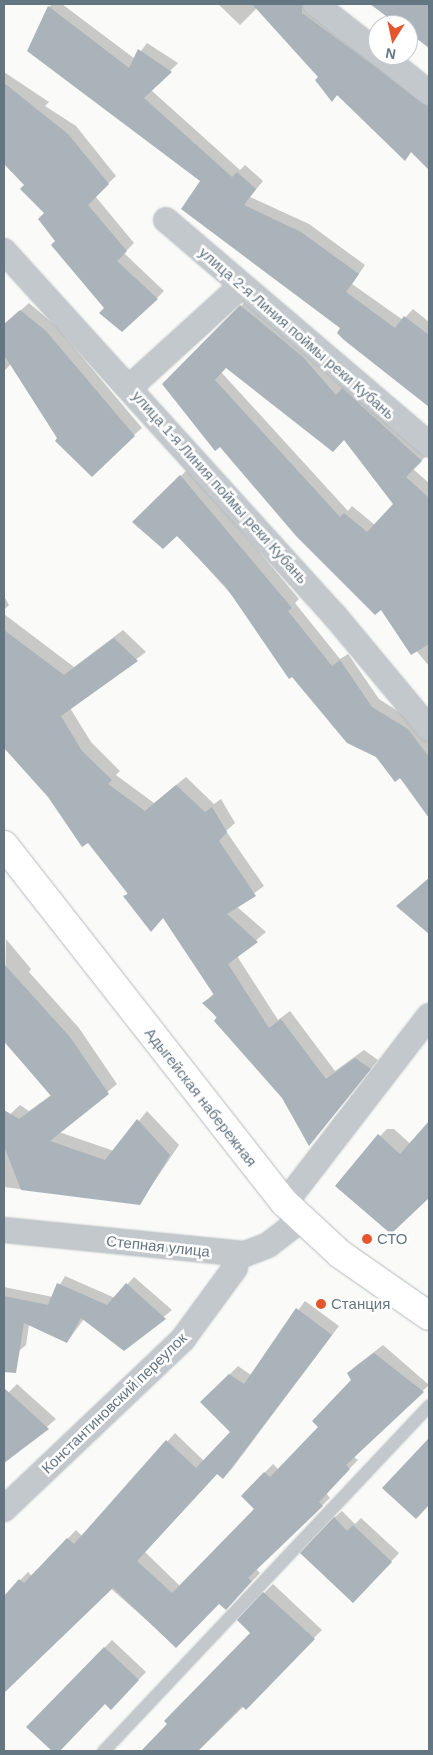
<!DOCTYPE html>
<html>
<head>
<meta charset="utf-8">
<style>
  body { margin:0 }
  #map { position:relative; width:433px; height:1755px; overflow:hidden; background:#fafaf8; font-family:Arial,sans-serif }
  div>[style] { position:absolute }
  .shadow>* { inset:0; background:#0003 }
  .building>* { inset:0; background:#aab3b9 }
  .roads { filter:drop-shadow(0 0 1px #b3babf) drop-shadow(0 0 1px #b3babf) }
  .lane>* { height:11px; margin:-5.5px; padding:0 5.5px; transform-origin:5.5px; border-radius:5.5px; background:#c3c8cc }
  .street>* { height:24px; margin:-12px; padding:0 12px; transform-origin:12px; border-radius:12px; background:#c3c8cc }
  .secondary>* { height:28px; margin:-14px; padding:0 14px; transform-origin:14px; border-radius:14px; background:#fff }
  .dots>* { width:14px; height:14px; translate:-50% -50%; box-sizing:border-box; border:2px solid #fff; border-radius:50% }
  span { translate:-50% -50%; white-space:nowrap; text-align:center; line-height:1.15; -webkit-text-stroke:5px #fff; paint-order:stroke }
  .street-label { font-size:15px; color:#657683 }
  .poi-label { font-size:15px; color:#657683 }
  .left { translate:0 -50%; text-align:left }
  .frame { position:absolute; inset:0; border:5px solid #657683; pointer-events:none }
  .north { position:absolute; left:368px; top:15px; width:50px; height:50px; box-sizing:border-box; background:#fff; border:1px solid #c1c8cd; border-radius:50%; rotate:190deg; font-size:14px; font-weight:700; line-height:20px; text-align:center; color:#657683 }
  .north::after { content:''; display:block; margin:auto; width:18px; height:22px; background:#e4572e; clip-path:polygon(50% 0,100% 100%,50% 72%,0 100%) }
</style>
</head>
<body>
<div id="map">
  <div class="shadow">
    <div style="clip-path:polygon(52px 4px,62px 4px,135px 59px,147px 43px,178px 63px,151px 90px,240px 170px,245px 165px,263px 181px,250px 197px,309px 224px,365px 265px,352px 284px,403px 320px,413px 309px,429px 322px,429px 406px,345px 339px,342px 328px,183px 208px,202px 180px,49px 7px)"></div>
    <div style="clip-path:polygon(218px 4px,309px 4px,429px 97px,429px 169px,412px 151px,405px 159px,338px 94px,332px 100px,320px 77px,257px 8px,240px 25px)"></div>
    <div style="clip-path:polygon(377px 4px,429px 4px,429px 42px,408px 25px)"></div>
    <div style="clip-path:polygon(4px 72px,49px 102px,45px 106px,76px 126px,116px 176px,95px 196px,134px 243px,124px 253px,164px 291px,157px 298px,57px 241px,46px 212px,4px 159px)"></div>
    <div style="clip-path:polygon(evenodd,249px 298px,310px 350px,344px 388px,350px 381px,429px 453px,413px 469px,429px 483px,429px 526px,400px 502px,429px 546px,429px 666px,381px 608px,164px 384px,249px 298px,226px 366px,344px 438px,399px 500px,375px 525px,352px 506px,348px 511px,221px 372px,226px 366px)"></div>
    <div style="clip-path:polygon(29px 303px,56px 326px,142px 428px,134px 435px,59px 438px,11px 364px,4px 371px,4px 325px)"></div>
    <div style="clip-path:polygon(189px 468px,299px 599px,295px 603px,340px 659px,348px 654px,379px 699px,413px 721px,429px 739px,429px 805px,376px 756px,177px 534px,134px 522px)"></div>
    <div style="clip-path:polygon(4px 596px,9px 605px,4px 610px)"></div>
    <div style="clip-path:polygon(4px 614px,74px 667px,123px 630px,146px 652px,70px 708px,91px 742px,120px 771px,116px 775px,154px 803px,186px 777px,214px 804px,221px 799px,235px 823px,226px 831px,264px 886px,236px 906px,266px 932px,237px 956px,278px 1020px,290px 1011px,335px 1071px,364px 1050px,378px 1060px,310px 1144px,283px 1097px,204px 1003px,214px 993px,164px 917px,151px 930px,125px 896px,129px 892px,22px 752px,4px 735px)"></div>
    <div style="clip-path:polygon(429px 878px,429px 933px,398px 906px)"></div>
    <div style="clip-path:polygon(6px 939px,31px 969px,29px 972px,79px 1028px,117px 1084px,59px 1132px,114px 1151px,147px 1111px,179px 1145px,139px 1204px,4px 1187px,4px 1120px,20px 1105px,29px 1111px,51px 1095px,4px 1042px)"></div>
    <div style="clip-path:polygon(387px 1129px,394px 1129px,429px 1161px,429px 1196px,391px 1232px,376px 1140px)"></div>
    <div style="clip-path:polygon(65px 1276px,115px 1298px,134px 1277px,172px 1310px,124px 1349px,84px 1319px,67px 1342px,29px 1325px,26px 1345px,18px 1352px,4px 1350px,4px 1287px,53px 1297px)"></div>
    <div style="clip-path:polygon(305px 1301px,339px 1326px,231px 1470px,223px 1478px,218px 1473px,145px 1552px,180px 1586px,256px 1509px,242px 1496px,273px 1464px,279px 1470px,320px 1427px,352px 1381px,348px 1373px,357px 1365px,383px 1345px,429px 1385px,353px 1456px,358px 1460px,326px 1493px,330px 1498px,256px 1569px,260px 1573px,234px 1600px,219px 1602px,176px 1646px,109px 1587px,4px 1691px,4px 1597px,28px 1572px,32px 1576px,76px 1530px,82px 1536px,175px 1433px,204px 1461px,232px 1432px,202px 1402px,238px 1366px,251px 1375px)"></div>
    <div style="clip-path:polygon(17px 1384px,56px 1419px,4px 1463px,4px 1397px)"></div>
    <div style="clip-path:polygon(429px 1440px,429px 1503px,416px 1518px,384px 1488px)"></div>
    <div style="clip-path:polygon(342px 1511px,355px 1524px,361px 1518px,399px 1553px,361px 1594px,334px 1518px)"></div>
    <div style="clip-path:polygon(273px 1584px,322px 1630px,198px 1751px,142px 1751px,252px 1633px,238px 1620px)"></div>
    <div style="clip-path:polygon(112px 1640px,146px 1672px,111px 1708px,105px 1703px,59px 1751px,53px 1751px,28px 1727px)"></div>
  </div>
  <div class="building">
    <div style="clip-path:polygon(252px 4px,302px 4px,302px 13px,429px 106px,429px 170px,411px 152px,405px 161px,337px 95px,332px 102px,315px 80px,318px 77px)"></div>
    <div style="clip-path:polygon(370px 4px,429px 4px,429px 48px,408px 32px,408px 25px,398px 25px)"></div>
    <div style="clip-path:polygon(48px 6px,129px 68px,138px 49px,172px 72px,144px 98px,232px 177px,237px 172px,256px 189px,244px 205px,301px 232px,359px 274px,346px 292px,395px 328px,404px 316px,429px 335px,429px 407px,344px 340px,337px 333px,340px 328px,181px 209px,200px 181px,27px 51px)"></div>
    <div style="clip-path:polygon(4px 83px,68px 134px,109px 184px,88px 205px,127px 251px,117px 261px,158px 299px,122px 332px,99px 313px,104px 308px,51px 245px,55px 241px,38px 219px,44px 213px,20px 189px,24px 185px,4px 164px)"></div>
    <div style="clip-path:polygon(evenodd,240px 305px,303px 357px,336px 395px,342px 388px,422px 461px,406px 477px,429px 498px,429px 644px,411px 655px,381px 610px,375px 615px,296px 536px,220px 447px,215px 451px,162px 384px,240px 305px,226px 368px,333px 452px,344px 440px,393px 504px,367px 532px,344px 513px,340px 517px,215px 380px,226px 368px)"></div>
    <div style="clip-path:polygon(20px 310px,46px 331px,135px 436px,92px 477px,55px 441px,57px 438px,4px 355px,4px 324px)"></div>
    <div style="clip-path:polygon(180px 475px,292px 608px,288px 611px,332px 666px,340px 660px,372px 707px,408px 729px,429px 757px,429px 818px,400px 778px,395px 782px,376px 757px,347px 743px,292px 677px,289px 679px,226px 587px,177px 536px,163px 549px,132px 522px)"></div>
    <div style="clip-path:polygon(4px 630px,64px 675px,114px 638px,138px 661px,61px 716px,82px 751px,112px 780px,108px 784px,145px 811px,176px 785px,205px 812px,212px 807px,227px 832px,219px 841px,256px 896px,227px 914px,258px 942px,228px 964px,269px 1028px,281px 1019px,326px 1079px,355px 1058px,371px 1069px,309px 1146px,282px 1098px,214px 1021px,217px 1017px,202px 1003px,214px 995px,163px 918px,151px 932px,123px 896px,128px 894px,88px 843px,82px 847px,48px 797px,4px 748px)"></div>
    <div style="clip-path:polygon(429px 878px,429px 934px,396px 906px)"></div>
    <div style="clip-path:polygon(4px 964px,70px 1037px,109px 1094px,50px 1141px,105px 1160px,137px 1119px,170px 1155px,140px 1205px,21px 1190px,4px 1146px,4px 1110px,19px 1119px,51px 1096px,4px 1041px)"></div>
    <div style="clip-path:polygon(429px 1121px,429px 1198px,391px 1234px,335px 1186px,378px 1134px,400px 1154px)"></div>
    <div style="clip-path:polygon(57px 1283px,107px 1305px,126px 1283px,166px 1319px,124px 1351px,81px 1318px,67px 1343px,24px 1323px,16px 1373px,4px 1372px,4px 1296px,48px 1305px)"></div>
    <div style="clip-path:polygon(296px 1308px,332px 1335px,223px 1479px,217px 1474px,137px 1561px,172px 1593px,254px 1509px,241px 1496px,264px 1472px,270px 1477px,318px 1427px,312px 1421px,351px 1380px,347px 1373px,374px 1353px,424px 1392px,346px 1465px,350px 1469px,319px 1502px,323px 1506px,248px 1578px,252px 1581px,226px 1610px,219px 1604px,176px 1648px,113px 1588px,4px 1693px,4px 1596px,19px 1579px,24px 1583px,67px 1538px,74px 1544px,166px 1440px,196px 1468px,230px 1432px,200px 1402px,229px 1374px,244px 1384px)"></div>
    <div style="clip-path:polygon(4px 1388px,49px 1429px,4px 1463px)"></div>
    <div style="clip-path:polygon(429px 1438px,429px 1505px,416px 1519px,382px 1488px)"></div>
    <div style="clip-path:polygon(334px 1517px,347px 1531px,353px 1525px,392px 1562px,353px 1603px,300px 1553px)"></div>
    <div style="clip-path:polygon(263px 1592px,315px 1639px,246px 1710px,242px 1706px,198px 1751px,141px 1751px,167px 1724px,164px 1721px,250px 1633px,237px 1620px)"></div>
    <div style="clip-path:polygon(104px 1647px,139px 1680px,111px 1710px,105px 1704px,60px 1751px,52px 1751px,26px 1727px)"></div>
  </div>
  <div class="roads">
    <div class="lane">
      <div style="left:103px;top:1751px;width:475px;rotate:-46.7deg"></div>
    </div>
    <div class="street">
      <div style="left:315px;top:4px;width:80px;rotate:37.9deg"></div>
      <div style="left:381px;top:55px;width:61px;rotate:38.4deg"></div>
      <div style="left:166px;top:220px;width:346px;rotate:40.5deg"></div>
      <div style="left:4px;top:251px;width:493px;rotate:47.8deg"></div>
      <div style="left:335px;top:616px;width:147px;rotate:50.2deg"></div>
      <div style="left:130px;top:387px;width:151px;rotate:-42.3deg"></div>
      <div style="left:285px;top:1203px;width:236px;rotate:-52.4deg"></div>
      <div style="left:4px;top:1230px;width:242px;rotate:5.7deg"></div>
      <div style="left:245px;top:1254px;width:25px;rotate:-21deg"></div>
      <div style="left:268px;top:1245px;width:43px;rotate:-37.4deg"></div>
      <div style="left:4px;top:1509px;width:247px;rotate:-43.5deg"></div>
      <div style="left:183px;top:1339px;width:88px;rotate:-53.8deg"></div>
    </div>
    <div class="secondary">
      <div style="left:4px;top:845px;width:455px;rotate:51.9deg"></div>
      <div style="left:285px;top:1203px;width:75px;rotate:42.8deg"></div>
      <div style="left:340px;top:1254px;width:108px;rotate:34.9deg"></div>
    </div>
  </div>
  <div class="dots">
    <div style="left:367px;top:1239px;background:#e4572e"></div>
    <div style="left:321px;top:1304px;background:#e4572e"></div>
  </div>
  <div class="street-label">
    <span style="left:297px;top:333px;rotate:41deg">улица 2-я Линия поймы реки Кубань</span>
    <span style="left:220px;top:487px;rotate:48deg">улица 1-я Линия поймы реки Кубань</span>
    <span style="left:201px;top:1097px;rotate:52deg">Адыгейская набережная</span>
    <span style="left:158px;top:1246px;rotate:6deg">Степная улица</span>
    <span style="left:114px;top:1403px;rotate:-44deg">Константиновский переулок</span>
  </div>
  <div class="poi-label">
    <span class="left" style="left:377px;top:1239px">СТО</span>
    <span class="left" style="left:331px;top:1304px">Станция</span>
  </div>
  <div class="frame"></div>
  <div class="north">N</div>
</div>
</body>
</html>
